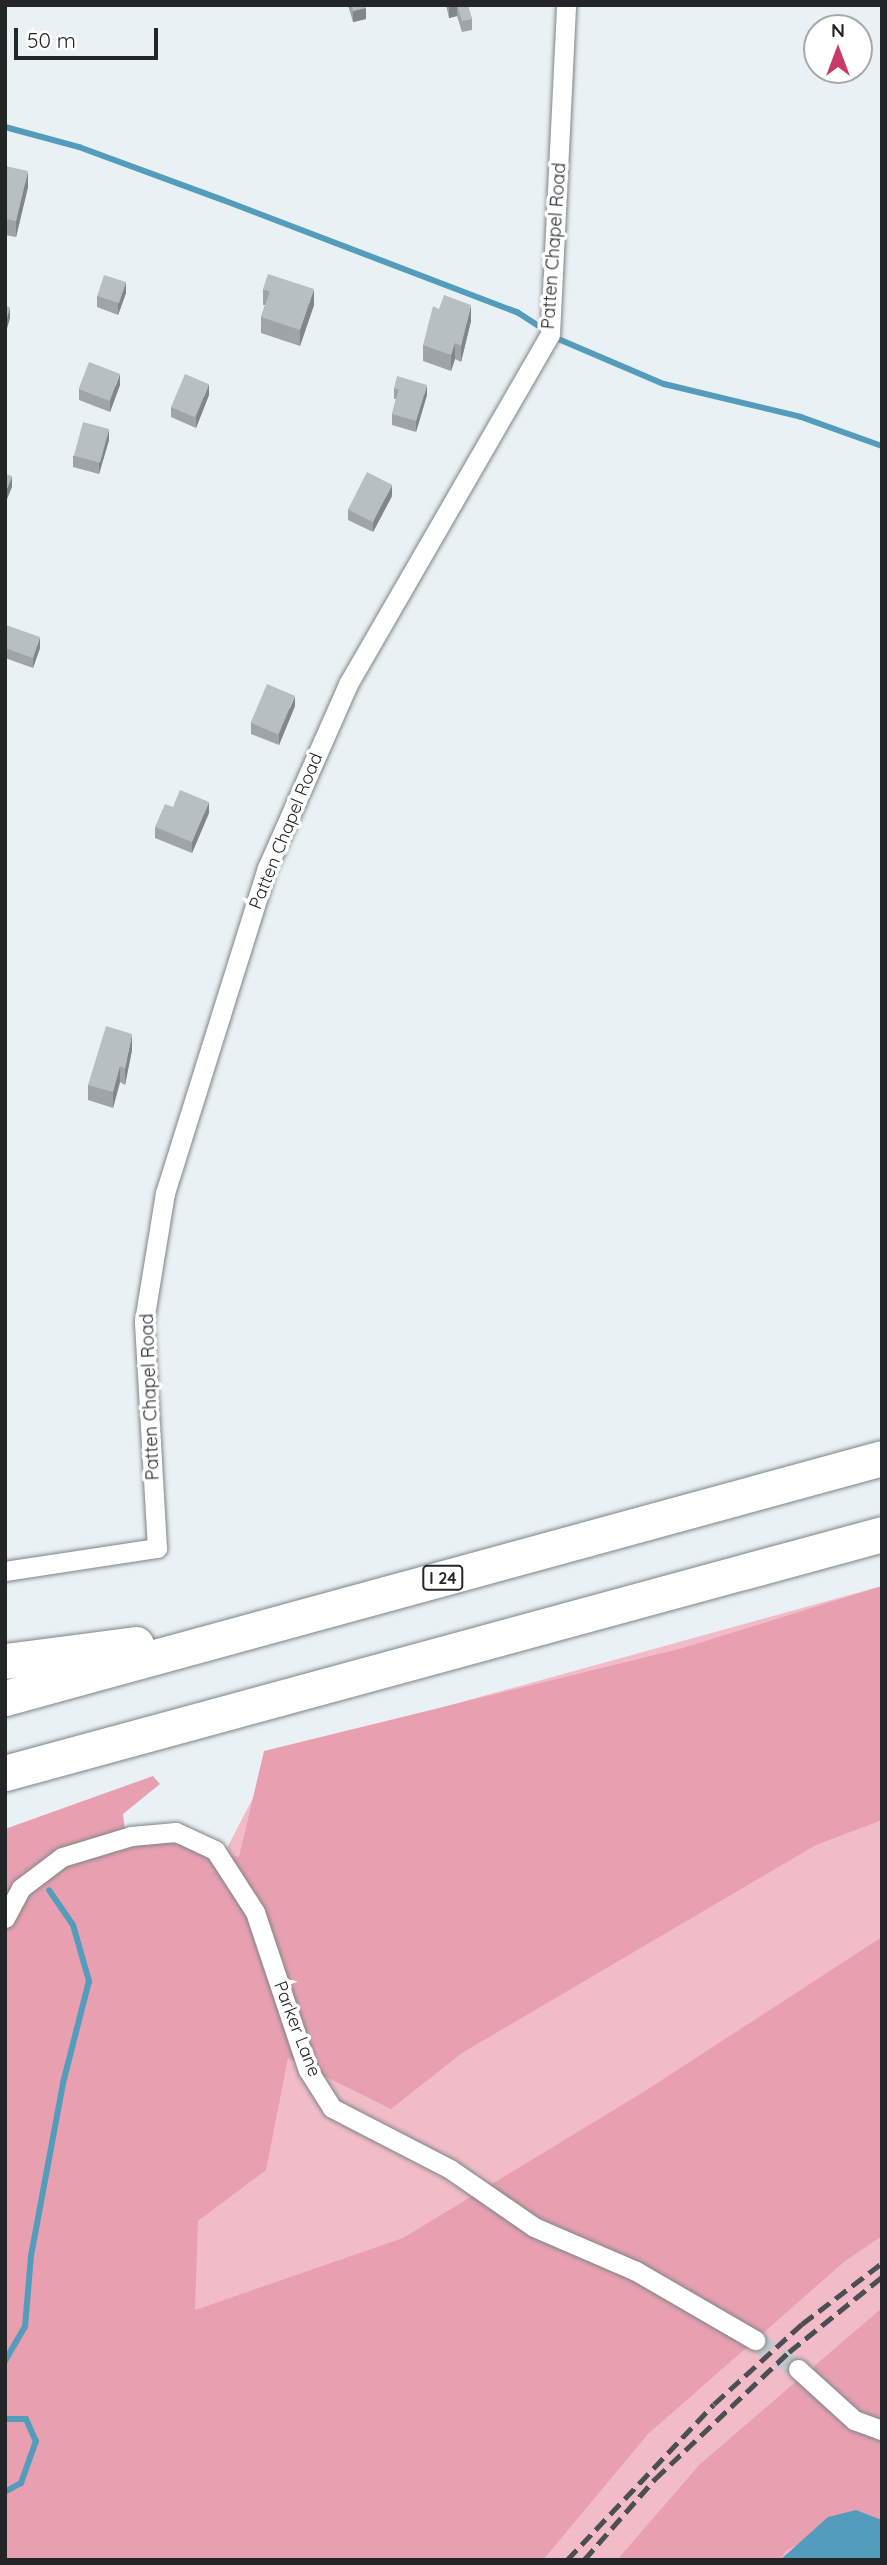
<!DOCTYPE html>
<html>
<head>
<meta charset="utf-8">
<style>
  body { margin:0 }
  #map { position:relative; width:887px; height:2565px; overflow:hidden; background:#eaf1f4; font-family:Quicksand,sans-serif }
  div>[style] { position:absolute }
  .green>* { inset:0; background:#f1bcc7 }
  .forest>* { inset:0; background:#e8a0b1 }
  .water>* { inset:0; background:#549cbc }
  .stream>* { height:6px; margin:-3px; padding:0 3px; transform-origin:3px; border-radius:3px; background:#549cbc }
  .street-tunnel>* { height:19px; margin-top:-9.5px; transform-origin:0; background:repeating-linear-gradient(90deg,#c2c8cb 0 19px,transparent 0 29px) }
  .roads { filter:drop-shadow(0 0 2px #7e8488) drop-shadow(0 0 2px #7e8488) }
  .street>* { height:19px; margin:-9.5px; padding:0 9.5px; transform-origin:9.5px; border-radius:9.5px; background:#fff }
  .highway>* { height:35px; margin:-17.5px; padding:0 17.5px; transform-origin:17.5px; border-radius:17.5px; background:#fff }
  .rail>* { height:5px; margin-top:-2.5px; transform-origin:0; background:repeating-linear-gradient(90deg,#4b4f51 0 14px,transparent 0 21px) }
  .wall>* { inset:0; background:#9ea4a7 }
  .shaded-wall>* { inset:0; background:#818688 }
  .building>* { inset:0; background:#b8bfc2; transform-origin:0 0 }
  span { translate:-50% -50%; white-space:nowrap; text-align:center; line-height:1.15; -webkit-text-stroke:7px #fff; paint-order:stroke }
  .shield-label span { padding:2px 5px; background:#fff; border:2px solid; border-radius:5px; -webkit-text-stroke-width:0 }
  .shield-label { font-size:16px; color:#232627; font-weight:700 }
  .street-label { font-size:18px; color:#232627 }
  .frame { position:absolute; inset:0; border:7px solid #232627; pointer-events:none }
  .north { position:absolute; left:803px; top:14px; width:70px; height:70px; box-sizing:border-box; background:#fff; border:2px solid #a7a8a9; border-radius:50%; rotate:0deg; font-size:19px; font-weight:700; line-height:28px; text-align:center; color:#232627 }
  .north::after { content:''; display:block; margin:auto; width:24px; height:32px; background:#c73a6a; clip-path:polygon(50% 0,100% 100%,50% 72%,0 100%) }
  .scale { position:absolute; left:14px; top:28px; width:144px; height:32px; box-sizing:border-box; border:4px solid #232627; border-top:0; padding-left:9px; font-size:21px; line-height:24px; white-space:nowrap; color:#232627; -webkit-text-stroke:5px #fff; paint-order:stroke }
</style>
</head>
<body>
<div id="map">
  <div class="green">
    <div style="clip-path:polygon(882px 1586px,882px 2560px,5px 2560px,212px 1877px,272px 1761px,447px 1706px)"></div>
  </div>
  <div class="forest">
    <div style="clip-path:polygon(882px 1586px,882px 1820px,816px 1845px,462px 2053px,391px 2109px,288px 2058px,266px 2170px,198px 2221px,195px 2310px,403px 2238px,645px 2091px,882px 1937px,882px 2236px,845px 2261px,648px 2434px,543px 2560px,5px 2560px,5px 1829px,153px 1776px,160px 1784px,123px 1814px,127px 1847px,167px 1842px,239px 1857px,264px 1751px,683px 1648px)"></div>
    <div style="clip-path:polygon(882px 2308px,882px 2520px,856px 2510px,786px 2551px,780px 2560px,617px 2560px,700px 2464px)"></div>
  </div>
  <div class="water">
    <div style="clip-path:polygon(856px 2510px,882px 2520px,882px 2560px,780px 2560px,828px 2517px)"></div>
  </div>
  <div class="stream">
    <div style="left:5px;top:127px;width:77px;rotate:15.1deg"></div>
    <div style="left:79px;top:147px;width:153px;rotate:20.2deg"></div>
    <div style="left:223px;top:200px;width:315px;rotate:20.9deg"></div>
    <div style="left:517px;top:312px;width:24px;rotate:33deg"></div>
    <div style="left:556px;top:338px;width:117px;rotate:23.1deg"></div>
    <div style="left:664px;top:384px;width:141px;rotate:13.5deg"></div>
    <div style="left:801px;top:417px;width:86px;rotate:19.7deg"></div>
    <div style="left:5px;top:2361px;width:39px;rotate:-60deg"></div>
    <div style="left:25px;top:2327px;width:71px;rotate:-85.2deg"></div>
    <div style="left:31px;top:2256px;width:176px;rotate:-79.5deg"></div>
    <div style="left:63px;top:2083px;width:105px;rotate:-75.7deg"></div>
    <div style="left:89px;top:1981px;width:58px;rotate:-105.9deg"></div>
    <div style="left:73px;top:1925px;width:42px;rotate:-124.4deg"></div>
    <div style="left:5px;top:2419px;width:21px"></div>
    <div style="left:26px;top:2419px;width:24px;rotate:66deg"></div>
    <div style="left:36px;top:2441px;width:45px;rotate:109.7deg"></div>
    <div style="left:21px;top:2483px;width:18px;rotate:151deg"></div>
  </div>
  <div class="street-tunnel">
    <div style="left:755px;top:2340px;width:52px;rotate:34deg"></div>
  </div>
  <div class="roads">
    <div class="street">
      <div style="left:5px;top:1571px;width:154px;rotate:-8.6deg"></div>
      <div style="left:157px;top:1548px;width:227px;rotate:-93.3deg"></div>
      <div style="left:144px;top:1321px;width:130px;rotate:-80.7deg"></div>
      <div style="left:165px;top:1193px;width:341px;rotate:-72.6deg"></div>
      <div style="left:267px;top:868px;width:201px;rotate:-66.2deg"></div>
      <div style="left:348px;top:684px;width:404px;rotate:-60deg"></div>
      <div style="left:550px;top:334px;width:329px;rotate:-87.2deg"></div>
      <div style="left:5px;top:1918px;width:34px;rotate:-62deg"></div>
      <div style="left:21px;top:1888px;width:51px;rotate:-37.1deg"></div>
      <div style="left:62px;top:1857px;width:72px;rotate:-16.9deg"></div>
      <div style="left:131px;top:1836px;width:45px;rotate:-5.1deg"></div>
      <div style="left:176px;top:1832px;width:43px;rotate:24.8deg"></div>
      <div style="left:215px;top:1850px;width:74px;rotate:57.2deg"></div>
      <div style="left:255px;top:1912px;width:167px;rotate:71.5deg"></div>
      <div style="left:308px;top:2070px;width:45px;rotate:57.7deg"></div>
      <div style="left:332px;top:2108px;width:133px;rotate:27.3deg"></div>
      <div style="left:450px;top:2169px;width:102px;rotate:34.6deg"></div>
      <div style="left:534px;top:2227px;width:111px;rotate:23.3deg"></div>
      <div style="left:636px;top:2271px;width:138px;rotate:30.1deg"></div>
      <div style="left:798px;top:2369px;width:76px;rotate:42.3deg"></div>
      <div style="left:854px;top:2420px;width:30px;rotate:20deg"></div>
    </div>
    <div class="highway">
      <div style="left:5px;top:1661px;width:132px;rotate:-7.4deg"></div>
      <div style="left:5px;top:1698px;width:909px;rotate:-15.3deg"></div>
      <div style="left:5px;top:1773px;width:909px;rotate:-15.24deg"></div>
    </div>
  </div>
  <div class="rail">
    <div style="left:567px;top:2560px;width:214px;rotate:-46.7deg"></div>
    <div style="left:714px;top:2404px;width:119px;rotate:-42.3deg"></div>
    <div style="left:802px;top:2324px;width:101px;rotate:-37.3deg"></div>
    <div style="left:584px;top:2560px;width:108px;rotate:-48.8deg"></div>
    <div style="left:655px;top:2479px;width:185px;rotate:-43.5deg"></div>
    <div style="left:789px;top:2352px;width:119px;rotate:-38.9deg"></div>
  </div>
  <div class="wall">
    <div style="clip-path:polygon(348px 5px,365px 5px,366px 19px,353px 22px)"></div>
    <div style="clip-path:polygon(446px 5px,474px 5px,468px 6px,472px 19px,472px 30px,462px 32px,457px 16px,449px 18px)"></div>
    <div style="clip-path:polygon(5px 166px,28px 187px,16px 237px,5px 235px)"></div>
    <div style="clip-path:polygon(263px 289px,314px 305px,300px 346px,261px 333px,261px 317px,265px 305px,263px 305px)"></div>
    <div style="clip-path:polygon(126px 293px,118px 315px,97px 307px,97px 296px)"></div>
    <div style="clip-path:polygon(5px 306px,10px 318px,7px 328px,5px 328px)"></div>
    <div style="clip-path:polygon(471px 321px,461px 362px,455px 359px,451px 371px,423px 361px,423px 345px)"></div>
    <div style="clip-path:polygon(120px 385px,110px 412px,79px 400px,79px 389px)"></div>
    <div style="clip-path:polygon(394px 388px,427px 395px,416px 432px,392px 425px,392px 414px,396px 399px,394px 399px)"></div>
    <div style="clip-path:polygon(209px 395px,196px 428px,171px 417px,171px 407px)"></div>
    <div style="clip-path:polygon(109px 440px,99px 474px,73px 467px,73px 456px)"></div>
    <div style="clip-path:polygon(392px 496px,373px 532px,348px 520px,348px 509px)"></div>
    <div style="clip-path:polygon(5px 628px,40px 648px,33px 668px,5px 658px)"></div>
    <div style="clip-path:polygon(295px 706px,279px 745px,251px 734px,251px 723px)"></div>
    <div style="clip-path:polygon(209px 813px,192px 853px,155px 838px,155px 827px)"></div>
    <div style="clip-path:polygon(132px 1050px,125px 1085px,120px 1082px,113px 1108px,88px 1100px,88px 1085px)"></div>
  </div>
  <div class="shaded-wall">
    <div style="clip-path:polygon(457px 5px,457px 16px,449px 18px,449px 7px)"></div>
    <div style="clip-path:polygon(366px 8px,366px 19px,353px 22px,353px 11px)"></div>
    <div style="clip-path:polygon(28px 171px,28px 187px,16px 237px,16px 221px)"></div>
    <div style="clip-path:polygon(126px 282px,126px 293px,118px 315px,118px 304px)"></div>
    <div style="clip-path:polygon(314px 289px,314px 305px,300px 346px,300px 330px)"></div>
    <div style="clip-path:polygon(471px 305px,471px 321px,461px 362px,461px 346px)"></div>
    <div style="clip-path:polygon(10px 307px,10px 318px,7px 328px,7px 318px)"></div>
    <div style="clip-path:polygon(455px 343px,455px 359px,451px 371px,451px 355px)"></div>
    <div style="clip-path:polygon(120px 374px,120px 385px,110px 412px,110px 401px)"></div>
    <div style="clip-path:polygon(209px 384px,209px 395px,196px 428px,196px 417px)"></div>
    <div style="clip-path:polygon(427px 385px,427px 395px,416px 432px,416px 421px)"></div>
    <div style="clip-path:polygon(109px 429px,109px 440px,99px 474px,99px 463px)"></div>
    <div style="clip-path:polygon(12px 476px,12px 487px,5px 504px,5px 493px)"></div>
    <div style="clip-path:polygon(392px 485px,392px 496px,373px 532px,373px 522px)"></div>
    <div style="clip-path:polygon(40px 637px,40px 648px,33px 668px,33px 658px)"></div>
    <div style="clip-path:polygon(295px 696px,295px 706px,279px 745px,279px 734px)"></div>
    <div style="clip-path:polygon(209px 802px,209px 813px,192px 853px,192px 842px)"></div>
    <div style="clip-path:polygon(132px 1034px,132px 1050px,125px 1085px,125px 1069px)"></div>
    <div style="clip-path:polygon(120px 1066px,120px 1082px,113px 1108px,113px 1092px)"></div>
  </div>
  <div class="building">
    <div style="clip-path:polygon(351px 5px,365px 5px,366px 8px,353px 11px)"></div>
    <div style="clip-path:polygon(457px 5px,468px 5px,472px 19px,462px 21px)"></div>
    <div style="clip-path:polygon(5px 166px,28px 171px,16px 221px,5px 219px)"></div>
    <div style="clip-path:polygon(268px 274px,314px 289px,300px 330px,261px 317px,270px 291px,263px 289px)"></div>
    <div style="left:104px;top:275px;width:23px;height:22px;rotate:18deg"></div>
    <div style="clip-path:polygon(444px 295px,471px 305px,461px 346px,455px 343px,451px 355px,423px 345px,433px 306px,439px 309px)"></div>
    <div style="clip-path:polygon(5px 306px,10px 307px,7px 318px,5px 317px)"></div>
    <div style="left:89px;top:362px;width:33px;height:29px;rotate:21deg"></div>
    <div style="left:185px;top:374px;width:26px;height:36px;rotate:23deg"></div>
    <div style="clip-path:polygon(397px 376px,427px 385px,416px 421px,392px 414px,399px 389px,394px 388px)"></div>
    <div style="left:83px;top:422px;width:27px;height:35px;rotate:15deg"></div>
    <div style="left:367px;top:472px;width:28px;height:42px;rotate:27deg"></div>
    <div style="clip-path:polygon(5px 474px,12px 476px,5px 493px)"></div>
    <div style="clip-path:polygon(6px 625px,40px 637px,33px 658px,5px 648px)"></div>
    <div style="left:267px;top:684px;width:30px;height:42px;rotate:23deg"></div>
    <div style="clip-path:polygon(180px 790px,209px 802px,192px 842px,155px 827px,165px 804px,173px 807px)"></div>
    <div style="clip-path:polygon(106px 1026px,132px 1034px,125px 1069px,120px 1066px,113px 1092px,88px 1085px)"></div>
  </div>
  <div class="shield-label">
    <span style="left:443px;top:1578px">I 24</span>
  </div>
  <div class="street-label">
    <span style="left:554px;top:246px;rotate:-86deg">Patten Chapel Road</span>
    <span style="left:286px;top:831px;rotate:-68deg">Patten Chapel Road</span>
    <span style="left:150px;top:1397px;rotate:-92deg">Patten Chapel Road</span>
    <span style="left:297px;top:2029px;rotate:69deg">Parker Lane</span>
  </div>
  <div class="frame"></div>
  <div class="north">N</div>
  <div class="scale">50 m</div>
</div>
</body>
</html>
